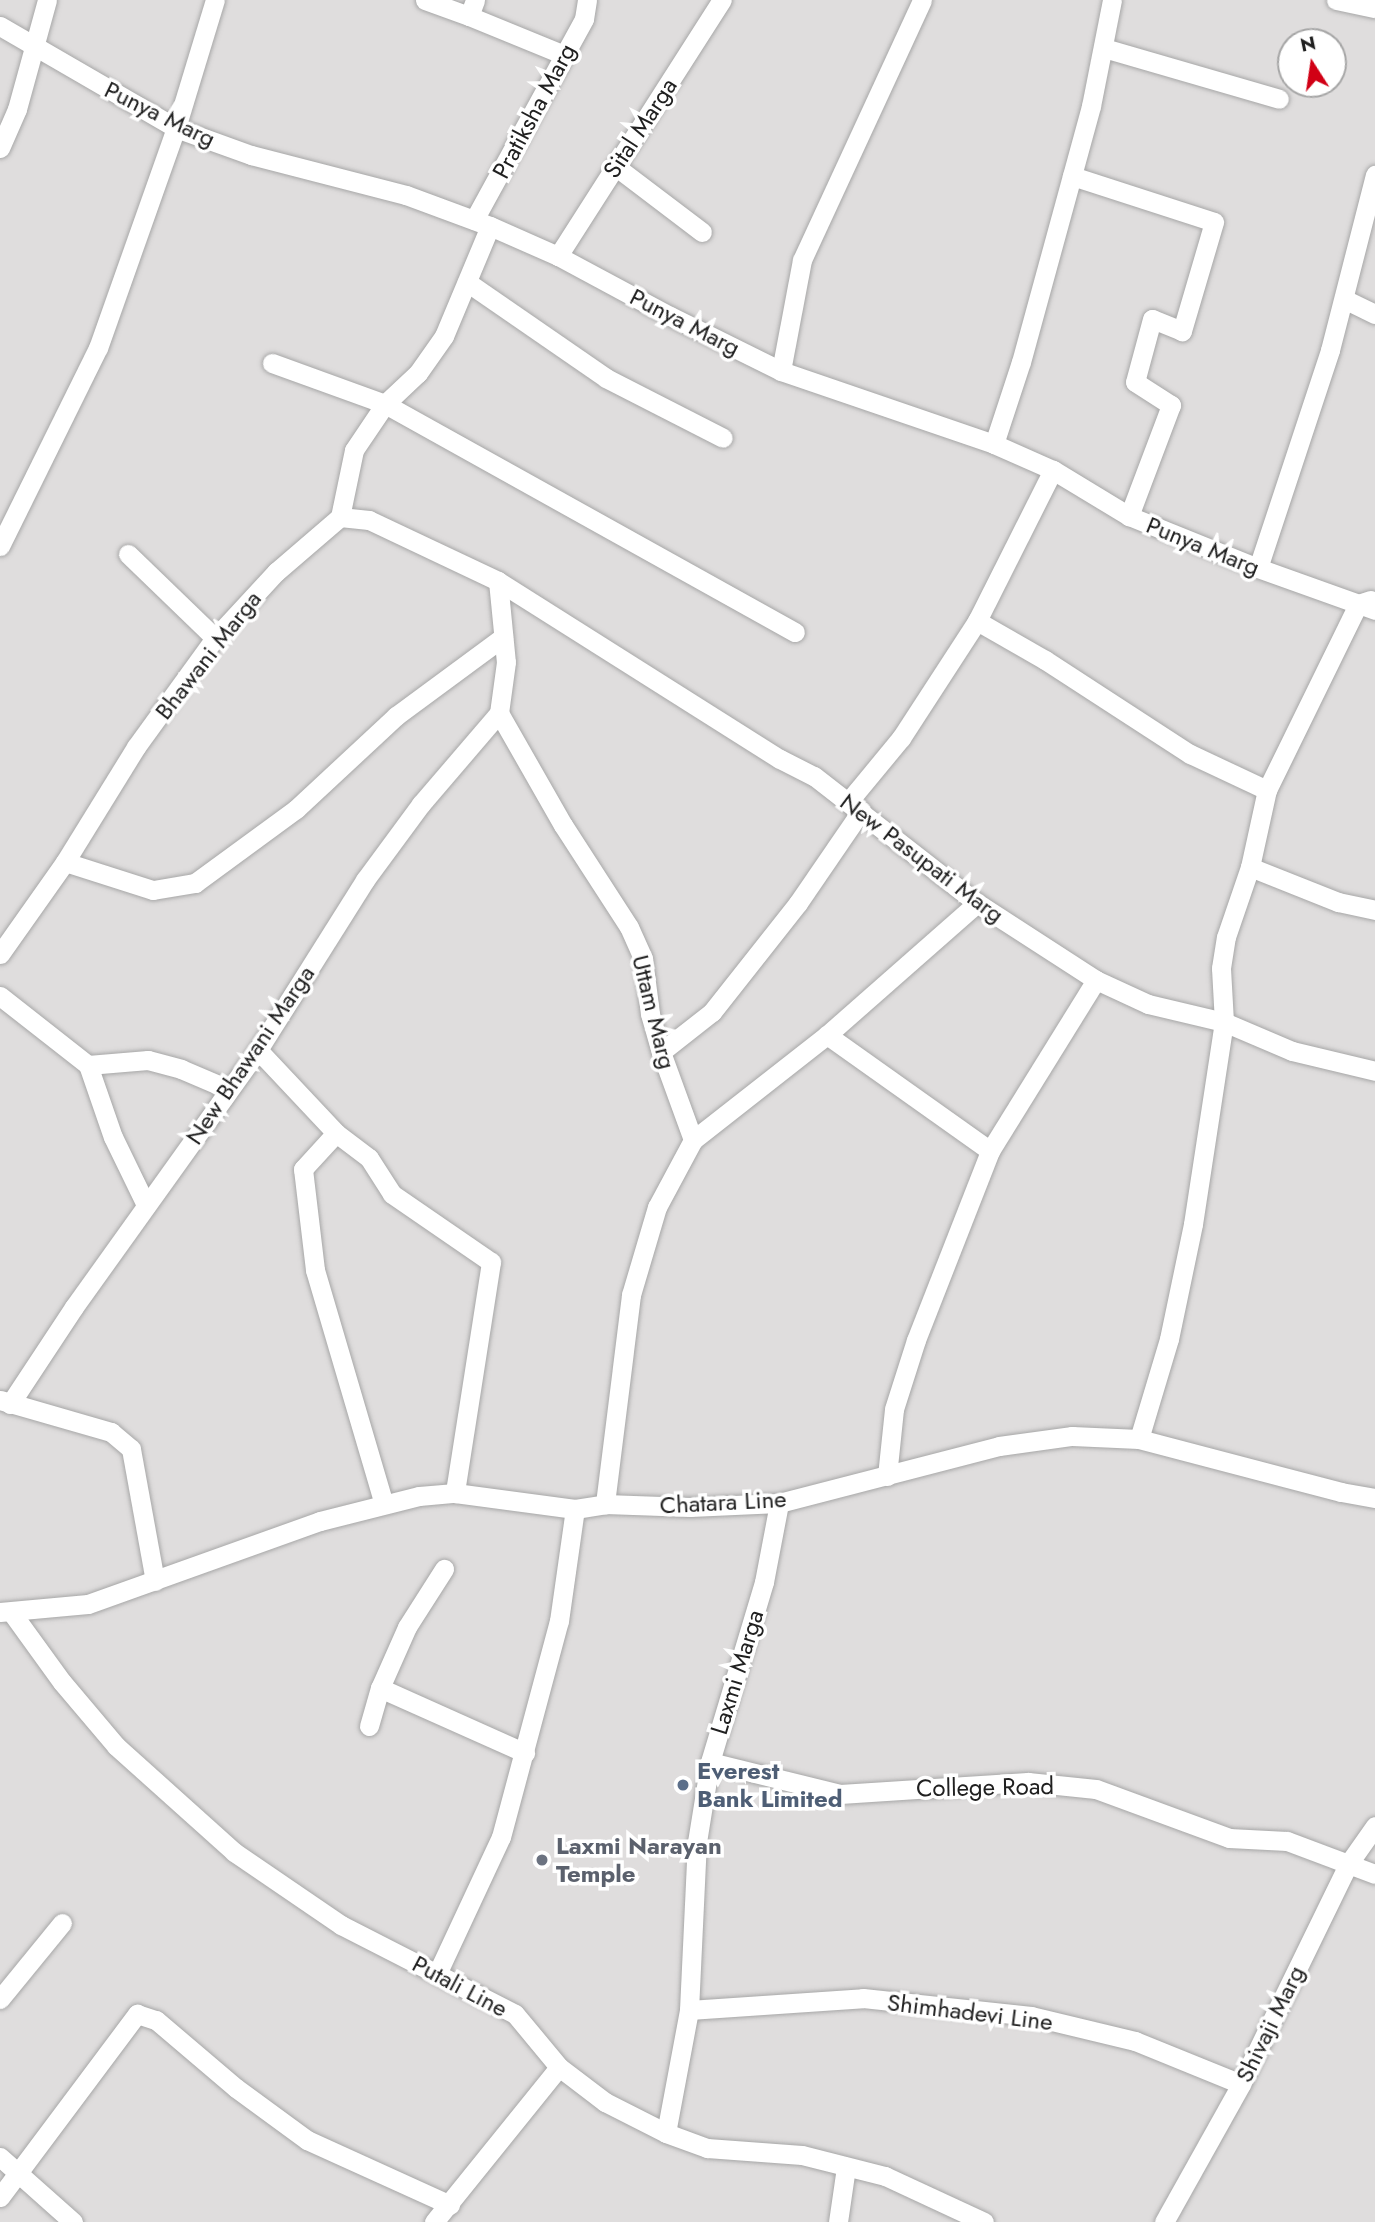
<!DOCTYPE html>
<html>
<head>
<meta charset="utf-8">
<style>
  body { margin:0 }
  #map { position:relative; width:1375px; height:2222px; overflow:hidden; background:#f1ede6; font-family:Jost,sans-serif }
  div>[style] { position:absolute }
  .residential>* { inset:0; background:#dfdddd }
  .roads { filter:drop-shadow(0 0 2px #a7a7a7) drop-shadow(0 0 2px #a7a7a7) }
  .minor>* { height:19px; margin:-9.5px; padding:0 9.5px; transform-origin:9.5px; border-radius:9.5px; background:#fff }
  .dots>* { width:19px; height:19px; translate:-50% -50%; box-sizing:border-box; border:4px solid #fff; border-radius:50% }
  span { translate:-50% -50%; white-space:nowrap; text-align:center; line-height:1.15; -webkit-text-stroke:7px #fff; paint-order:stroke }
  .street-label { font-size:24px; color:#202020 }
  .service-label { font-size:24px; color:#4e5e75; font-weight:700 }
  .left { translate:0 -50%; text-align:left }
  .worship-label { font-size:24px; color:#5b616d; font-weight:700 }
  .north { position:absolute; left:1277px; top:28px; width:70px; height:70px; box-sizing:border-box; background:#fff; border:2px solid #a6a6a6; border-radius:50%; rotate:348deg; font-size:19px; font-weight:700; line-height:28px; text-align:center; color:#202020 }
  .north::after { content:''; display:block; margin:auto; width:24px; height:32px; background:#d10015; clip-path:polygon(50% 0,100% 100%,50% 72%,0 100%) }
</style>
</head>
<body>
<div id="map">
  <div class="residential">
    <div style="clip-path:polygon(evenodd,0 0,1375px 0,1375px 2222px,0 2222px,0 0,1291px 42px,1333px 42px,1333px 84px,1291px 84px,1291px 42px)"></div>
  </div>
  <div class="roads">
    <div class="minor">
      <div style="left:425px;top:0;width:47px;rotate:20deg"></div>
      <div style="left:469px;top:16px;width:17px;rotate:-69deg"></div>
      <div style="left:1336px;top:0;width:40px;rotate:12deg"></div>
      <div style="left:469px;top:16px;width:103px;rotate:22.3deg"></div>
      <div style="left:0;top:26px;width:203px;rotate:30.1deg"></div>
      <div style="left:176px;top:128px;width:80px;rotate:19.8deg"></div>
      <div style="left:251px;top:155px;width:160px;rotate:14.5deg"></div>
      <div style="left:406px;top:195px;width:90px;rotate:20.3deg"></div>
      <div style="left:490px;top:226px;width:74px;rotate:23.8deg"></div>
      <div style="left:558px;top:256px;width:127px;rotate:28.2deg"></div>
      <div style="left:670px;top:316px;width:124px;rotate:26.4deg"></div>
      <div style="left:781px;top:371px;width:225px;rotate:18.9deg"></div>
      <div style="left:994px;top:444px;width:64px;rotate:23.8deg"></div>
      <div style="left:1053px;top:470px;width:89px;rotate:31.2deg"></div>
      <div style="left:1129px;top:516px;width:139px;rotate:22deg"></div>
      <div style="left:1258px;top:568px;width:124px;rotate:19.7deg"></div>
      <div style="left:1104px;top:48px;width:182px;rotate:16.2deg"></div>
      <div style="left:0;top:148px;width:43px;rotate:-66.4deg"></div>
      <div style="left:17px;top:109px;width:113px;rotate:-74.6deg"></div>
      <div style="left:615px;top:166px;width:109px;rotate:37.2deg"></div>
      <div style="left:1072px;top:176px;width:149px;rotate:17.9deg"></div>
      <div style="left:1214px;top:222px;width:114px;rotate:106.4deg"></div>
      <div style="left:1182px;top:331px;width:32px;rotate:-158deg"></div>
      <div style="left:1152px;top:319px;width:65px;rotate:105.1deg"></div>
      <div style="left:1135px;top:382px;width:43px;rotate:32.6deg"></div>
      <div style="left:1171px;top:405px;width:119px;rotate:110.7deg"></div>
      <div style="left:474px;top:220px;width:229px;rotate:-61.3deg"></div>
      <div style="left:584px;top:19px;width:19px;rotate:-81deg"></div>
      <div style="left:558px;top:256px;width:304px;rotate:-57.4deg"></div>
      <div style="left:467px;top:282px;width:169px;rotate:34.6deg"></div>
      <div style="left:606px;top:378px;width:131px;rotate:27.1deg"></div>
      <div style="left:1344px;top:299px;width:34px;rotate:26deg"></div>
      <div style="left:272px;top:363px;width:120px;rotate:19.9deg"></div>
      <div style="left:385px;top:404px;width:469px;rotate:29.1deg"></div>
      <div style="left:781px;top:371px;width:113px;rotate:-79.3deg"></div>
      <div style="left:802px;top:260px;width:286px;rotate:-65.2deg"></div>
      <div style="left:994px;top:444px;width:86px;rotate:-71.8deg"></div>
      <div style="left:1021px;top:362px;width:265px;rotate:-74.7deg"></div>
      <div style="left:1091px;top:106px;width:108px;rotate:-78.8deg"></div>
      <div style="left:340px;top:517px;width:68px;rotate:-78.2deg"></div>
      <div style="left:354px;top:450px;width:55px;rotate:-56deg"></div>
      <div style="left:385px;top:404px;width:45px;rotate:-43.2deg"></div>
      <div style="left:418px;top:373px;width:45px;rotate:-54.9deg"></div>
      <div style="left:444px;top:336px;width:119px;rotate:-67.3deg"></div>
      <div style="left:0;top:546px;width:221px;rotate:-63.7deg"></div>
      <div style="left:98px;top:348px;width:233px;rotate:-70.5deg"></div>
      <div style="left:176px;top:128px;width:134px;rotate:-73.1deg"></div>
      <div style="left:128px;top:554px;width:121px;rotate:44deg"></div>
      <div style="left:1258px;top:568px;width:230px;rotate:-71.7deg"></div>
      <div style="left:1330px;top:350px;width:181px;rotate:-75.6deg"></div>
      <div style="left:498px;top:581px;width:81px;rotate:84.4deg"></div>
      <div style="left:506px;top:662px;width:51px;rotate:97.8deg"></div>
      <div style="left:499px;top:713px;width:129px;rotate:60.3deg"></div>
      <div style="left:563px;top:825px;width:121px;rotate:57.1deg"></div>
      <div style="left:629px;top:927px;width:35px;rotate:66deg"></div>
      <div style="left:643px;top:959px;width:55px;rotate:82.7deg"></div>
      <div style="left:650px;top:1014px;width:40px;rotate:74deg"></div>
      <div style="left:661px;top:1052px;width:94px;rotate:70deg"></div>
      <div style="left:693px;top:1140px;width:76px;rotate:118.2deg"></div>
      <div style="left:657px;top:1207px;width:92px;rotate:106.5deg"></div>
      <div style="left:631px;top:1295px;width:211px;rotate:97.1deg"></div>
      <div style="left:977px;top:621px;width:78px;rotate:29.8deg"></div>
      <div style="left:1045px;top:660px;width:173px;rotate:33deg"></div>
      <div style="left:1190px;top:754px;width:85px;rotate:25.1deg"></div>
      <div style="left:849px;top:801px;width:82px;rotate:-50.5deg"></div>
      <div style="left:901px;top:738px;width:140px;rotate:-57deg"></div>
      <div style="left:977px;top:621px;width:169px;rotate:-63.3deg"></div>
      <div style="left:65px;top:862px;width:92px;rotate:17.7deg"></div>
      <div style="left:153px;top:890px;width:43px;rotate:-9.5deg"></div>
      <div style="left:195px;top:883px;width:125px;rotate:-36.2deg"></div>
      <div style="left:296px;top:809px;width:137px;rotate:-42.9deg"></div>
      <div style="left:396px;top:716px;width:133px;rotate:-36.4deg"></div>
      <div style="left:1250px;top:867px;width:95px;rotate:21.7deg"></div>
      <div style="left:1338px;top:902px;width:38px;rotate:12deg"></div>
      <div style="left:0;top:954px;width:113px;rotate:-54.8deg"></div>
      <div style="left:65px;top:862px;width:135px;rotate:-58.3deg"></div>
      <div style="left:136px;top:747px;width:135px;rotate:-54.1deg"></div>
      <div style="left:215px;top:638px;width:90px;rotate:-47.3deg"></div>
      <div style="left:276px;top:572px;width:84px;rotate:-40.7deg"></div>
      <div style="left:340px;top:517px;width:29px;rotate:6deg"></div>
      <div style="left:369px;top:520px;width:143px;rotate:25.3deg"></div>
      <div style="left:498px;top:581px;width:333px;rotate:32.3deg"></div>
      <div style="left:780px;top:759px;width:38px;rotate:27deg"></div>
      <div style="left:814px;top:776px;width:207px;rotate:37.9deg"></div>
      <div style="left:977px;top:903px;width:142px;rotate:32.9deg"></div>
      <div style="left:1096px;top:980px;width:57px;rotate:24.8deg"></div>
      <div style="left:1148px;top:1004px;width:78px;rotate:13.3deg"></div>
      <div style="left:1224px;top:1022px;width:74px;rotate:23.1deg"></div>
      <div style="left:1292px;top:1051px;width:85px;rotate:13.5deg"></div>
      <div style="left:0;top:996px;width:112px;rotate:38.1deg"></div>
      <div style="left:88px;top:1065px;width:76px;rotate:70.9deg"></div>
      <div style="left:113px;top:1137px;width:76px;rotate:64.1deg"></div>
      <div style="left:827px;top:1035px;width:200px;rotate:35.4deg"></div>
      <div style="left:258px;top:1050px;width:114px;rotate:46.8deg"></div>
      <div style="left:336px;top:1133px;width:41px;rotate:37.1deg"></div>
      <div style="left:369px;top:1158px;width:43px;rotate:57.4deg"></div>
      <div style="left:392px;top:1194px;width:120px;rotate:34.5deg"></div>
      <div style="left:491px;top:1262px;width:234px;rotate:98.9deg"></div>
      <div style="left:661px;top:1052px;width:65px;rotate:-38.1deg"></div>
      <div style="left:712px;top:1012px;width:139px;rotate:-51.7deg"></div>
      <div style="left:798px;top:903px;width:112px;rotate:-55.6deg"></div>
      <div style="left:88px;top:1065px;width:60px;rotate:-4.8deg"></div>
      <div style="left:148px;top:1060px;width:34px;rotate:15deg"></div>
      <div style="left:181px;top:1069px;width:51px;rotate:23.1deg"></div>
      <div style="left:336px;top:1133px;width:49px;rotate:132.5deg"></div>
      <div style="left:303px;top:1169px;width:102px;rotate:83.2deg"></div>
      <div style="left:315px;top:1270px;width:244px;rotate:73.6deg"></div>
      <div style="left:693px;top:1140px;width:170px;rotate:-38.1deg"></div>
      <div style="left:827px;top:1035px;width:200px;rotate:-41.3deg"></div>
      <div style="left:0;top:1400px;width:116px;rotate:16.1deg"></div>
      <div style="left:111px;top:1432px;width:26px;rotate:40deg"></div>
      <div style="left:131px;top:1449px;width:134px;rotate:79.7deg"></div>
      <div style="left:10px;top:1404px;width:116px;rotate:-56.6deg"></div>
      <div style="left:74px;top:1307px;width:316px;rotate:-54.4deg"></div>
      <div style="left:258px;top:1050px;width:201px;rotate:-57.8deg"></div>
      <div style="left:365px;top:880px;width:94px;rotate:-53.6deg"></div>
      <div style="left:421px;top:804px;width:120px;rotate:-49.4deg"></div>
      <div style="left:1139px;top:1439px;width:104px;rotate:-73.3deg"></div>
      <div style="left:1169px;top:1339px;width:117px;rotate:-78.2deg"></div>
      <div style="left:1193px;top:1224px;width:204px;rotate:-81.3deg"></div>
      <div style="left:1224px;top:1022px;width:54px;rotate:-93.2deg"></div>
      <div style="left:1221px;top:968px;width:31px;rotate:-81deg"></div>
      <div style="left:1226px;top:937px;width:74px;rotate:-71.1deg"></div>
      <div style="left:1250px;top:867px;width:79px;rotate:-77.6deg"></div>
      <div style="left:1267px;top:790px;width:207px;rotate:-63.9deg"></div>
      <div style="left:1358px;top:604px;width:13px;rotate:-18deg"></div>
      <div style="left:887px;top:1476px;width:67px;rotate:-84deg"></div>
      <div style="left:894px;top:1409px;width:72px;rotate:-72.3deg"></div>
      <div style="left:916px;top:1340px;width:203px;rotate:-68.6deg"></div>
      <div style="left:990px;top:1151px;width:201px;rotate:-58.2deg"></div>
      <div style="left:0;top:1612px;width:88px;rotate:-5.2deg"></div>
      <div style="left:88px;top:1604px;width:246px;rotate:-19.7deg"></div>
      <div style="left:320px;top:1521px;width:102px;rotate:-14.2deg"></div>
      <div style="left:419px;top:1496px;width:36px;rotate:-5deg"></div>
      <div style="left:455px;top:1493px;width:121px;rotate:7.6deg"></div>
      <div style="left:575px;top:1509px;width:30px;rotate:-9deg"></div>
      <div style="left:605px;top:1504px;width:85px;rotate:2deg"></div>
      <div style="left:690px;top:1507px;width:89px;rotate:-2.6deg"></div>
      <div style="left:779px;top:1503px;width:227px;rotate:-14.5deg"></div>
      <div style="left:999px;top:1446px;width:74px;rotate:-7.8deg"></div>
      <div style="left:1072px;top:1436px;width:67px;rotate:2.6deg"></div>
      <div style="left:1139px;top:1439px;width:209px;rotate:14.7deg"></div>
      <div style="left:1341px;top:1492px;width:35px;rotate:10deg"></div>
      <div style="left:12px;top:1613px;width:85px;rotate:54.1deg"></div>
      <div style="left:62px;top:1682px;width:84px;rotate:49.8deg"></div>
      <div style="left:116px;top:1746px;width:159px;rotate:41.9deg"></div>
      <div style="left:234px;top:1852px;width:130px;rotate:34.3deg"></div>
      <div style="left:341px;top:1925px;width:195px;rotate:27.1deg"></div>
      <div style="left:515px;top:2014px;width:69px;rotate:50.3deg"></div>
      <div style="left:559px;top:2067px;width:58px;rotate:37.3deg"></div>
      <div style="left:605px;top:2102px;width:68px;rotate:26.9deg"></div>
      <div style="left:666px;top:2133px;width:44px;rotate:20.1deg"></div>
      <div style="left:707px;top:2148px;width:95px;rotate:4.2deg"></div>
      <div style="left:802px;top:2155px;width:86px;rotate:14.2deg"></div>
      <div style="left:885px;top:2176px;width:109px;rotate:24.9deg"></div>
      <div style="left:380px;top:1688px;width:159px;rotate:24.1deg"></div>
      <div style="left:369px;top:1726px;width:40px;rotate:-74deg"></div>
      <div style="left:380px;top:1688px;width:67px;rotate:-66.1deg"></div>
      <div style="left:407px;top:1627px;width:69px;rotate:-57.5deg"></div>
      <div style="left:710px;top:1762px;width:134px;rotate:13.8deg"></div>
      <div style="left:840px;top:1794px;width:188px;rotate:-3.7deg"></div>
      <div style="left:1028px;top:1782px;width:68px;rotate:5.9deg"></div>
      <div style="left:1096px;top:1789px;width:142px;rotate:20.2deg"></div>
      <div style="left:1229px;top:1838px;width:58px;rotate:3deg"></div>
      <div style="left:1287px;top:1841px;width:94px;rotate:20.6deg"></div>
      <div style="left:437px;top:1974px;width:151px;rotate:-65deg"></div>
      <div style="left:501px;top:1837px;width:224px;rotate:-75deg"></div>
      <div style="left:559px;top:1621px;width:113px;rotate:-81.9deg"></div>
      <div style="left:0;top:1999px;width:98px;rotate:-50.8deg"></div>
      <div style="left:689px;top:2010px;width:174px;rotate:-3.9deg"></div>
      <div style="left:863px;top:1998px;width:169px;rotate:6.1deg"></div>
      <div style="left:1031px;top:2016px;width:107px;rotate:13.5deg"></div>
      <div style="left:1135px;top:2041px;width:114px;rotate:22.1deg"></div>
      <div style="left:666px;top:2133px;width:125px;rotate:-79.4deg"></div>
      <div style="left:689px;top:2010px;width:168px;rotate:-87.3deg"></div>
      <div style="left:697px;top:1842px;width:81px;rotate:-80.8deg"></div>
      <div style="left:710px;top:1762px;width:188px;rotate:-73.3deg"></div>
      <div style="left:764px;top:1582px;width:80px;rotate:-79.2deg"></div>
      <div style="left:0;top:2157px;width:98px;rotate:41.7deg"></div>
      <div style="left:0;top:2197px;width:229px;rotate:-53.2deg"></div>
      <div style="left:137px;top:2014px;width:20px;rotate:18deg"></div>
      <div style="left:156px;top:2020px;width:105px;rotate:40.4deg"></div>
      <div style="left:236px;top:2088px;width:88px;rotate:36.2deg"></div>
      <div style="left:307px;top:2140px;width:157px;rotate:24.4deg"></div>
      <div style="left:434px;top:2222px;width:199px;rotate:-51.1deg"></div>
      <div style="left:838px;top:2222px;width:56px;rotate:-81.7deg"></div>
      <div style="left:1164px;top:2222px;width:158px;rotate:-60.8deg"></div>
      <div style="left:1241px;top:2084px;width:246px;rotate:-64deg"></div>
      <div style="left:1349px;top:1863px;width:45px;rotate:-54.9deg"></div>
    </div>
  </div>
  <div class="dots">
    <div style="left:683px;top:1785px;background:#5c6f8a"></div>
    <div style="left:542px;top:1860px;background:#6b7280"></div>
  </div>
  <div class="street-label">
    <span style="left:534px;top:111px;rotate:-62deg">Pratiksha Marg</span>
    <span style="left:160px;top:114px;rotate:26deg">Punya Marg</span>
    <span style="left:640px;top:128px;rotate:-57deg">Sital Marga</span>
    <span style="left:685px;top:322px;rotate:27deg">Punya Marg</span>
    <span style="left:1203px;top:546px;rotate:22deg">Punya Marg</span>
    <span style="left:208px;top:655px;rotate:-52deg">Bhawani Marga</span>
    <span style="left:922px;top:858px;rotate:37deg">New Pasupati Marg</span>
    <span style="left:654px;top:1012px;rotate:76deg">Uttam Marg</span>
    <span style="left:250px;top:1055px;rotate:-56deg">New Bhawani Marga</span>
    <span style="left:723px;top:1502px;rotate:-3deg">Chatara Line</span>
    <span style="left:737px;top:1672px;rotate:-73deg">Laxmi Marga</span>
    <span style="left:985px;top:1787px;rotate:-1deg">College Road</span>
    <span style="left:460px;top:1986px;rotate:28deg">Putali Line</span>
    <span style="left:970px;top:2012px;rotate:7deg">Shimhadevi Line</span>
    <span style="left:1270px;top:2024px;rotate:-64deg">Shivaji Marg</span>
  </div>
  <div class="service-label">
    <span class="left" style="left:697px;top:1785px">Everest<br>Bank Limited</span>
  </div>
  <div class="worship-label">
    <span class="left" style="left:556px;top:1860px">Laxmi Narayan<br>Temple</span>
  </div>
  <div class="north">N</div>
</div>
</body>
</html>
